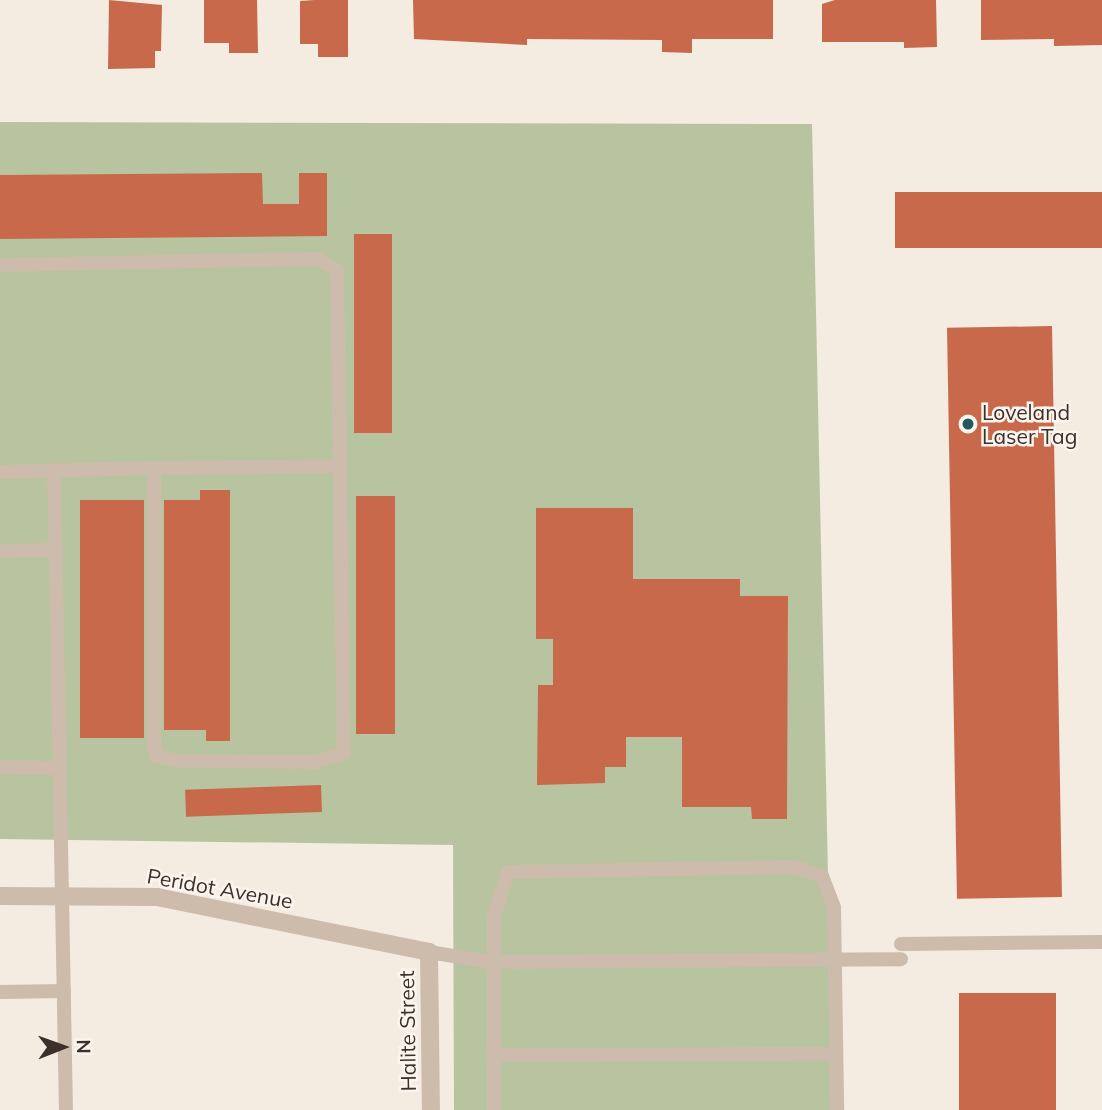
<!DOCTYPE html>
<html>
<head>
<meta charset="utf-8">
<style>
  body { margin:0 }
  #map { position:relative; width:1102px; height:1110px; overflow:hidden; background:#f4ebe1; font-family:Mulish,sans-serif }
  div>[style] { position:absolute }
  .green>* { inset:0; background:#b8c4a0 }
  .building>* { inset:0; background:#c8694b; transform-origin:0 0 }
  .service>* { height:14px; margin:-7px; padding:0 7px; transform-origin:7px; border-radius:7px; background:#cdbbac }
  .minor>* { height:18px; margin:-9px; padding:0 9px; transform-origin:9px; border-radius:9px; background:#cdbbac }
  .dots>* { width:19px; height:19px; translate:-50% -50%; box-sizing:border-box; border:4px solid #fbf5ee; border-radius:50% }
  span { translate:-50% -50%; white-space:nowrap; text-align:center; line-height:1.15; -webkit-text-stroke:5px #fbf5ee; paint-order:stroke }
  .poi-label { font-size:21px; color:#3b302b }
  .left { translate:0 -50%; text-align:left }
  .street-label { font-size:21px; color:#3b302b }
  .north { position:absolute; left:28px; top:1012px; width:70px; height:70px; -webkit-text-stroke:5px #fbf5ee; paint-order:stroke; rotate:89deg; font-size:19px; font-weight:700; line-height:28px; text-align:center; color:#3b302b }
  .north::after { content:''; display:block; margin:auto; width:24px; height:32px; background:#3b302b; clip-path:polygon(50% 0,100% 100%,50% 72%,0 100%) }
</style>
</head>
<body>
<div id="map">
  <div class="green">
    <div style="clip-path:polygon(0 122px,812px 124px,833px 1110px,454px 1110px,453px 845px,0 839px)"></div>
  </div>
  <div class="building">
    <div style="clip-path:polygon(109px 0,162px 5px,161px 51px,155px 51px,155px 68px,108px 69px)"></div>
    <div style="clip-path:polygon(204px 0,257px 0,258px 53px,229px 53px,229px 43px,204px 43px)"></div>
    <div style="clip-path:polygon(315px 0,348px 0,348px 57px,318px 57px,318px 44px,300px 44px,300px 1px)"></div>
    <div style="clip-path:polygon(413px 0,773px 0,773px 39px,692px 39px,692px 53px,662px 52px,662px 40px,527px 39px,527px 45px,414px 39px)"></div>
    <div style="clip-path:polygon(835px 0,936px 0,937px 47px,904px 48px,904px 42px,822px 42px,822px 4px)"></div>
    <div style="clip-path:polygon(981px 0,1102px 0,1102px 45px,1054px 46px,1054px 39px,981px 40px)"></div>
    <div style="clip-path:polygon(262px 173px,263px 204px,299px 204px,299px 173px,327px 173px,327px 236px,0 239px,0 175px)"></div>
    <div style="left:1102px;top:192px;width:56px;height:207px;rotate:90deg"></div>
    <div style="left:354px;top:234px;width:38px;height:199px"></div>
    <div style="left:1052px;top:326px;width:571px;height:105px;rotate:89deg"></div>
    <div style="clip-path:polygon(200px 490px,230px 490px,230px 741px,206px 741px,206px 730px,164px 730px,164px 500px,200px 500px)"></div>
    <div style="left:356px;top:496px;width:39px;height:238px"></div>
    <div style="left:80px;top:500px;width:64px;height:238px"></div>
    <div style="clip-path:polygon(536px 508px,633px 508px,633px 579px,740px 579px,740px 596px,788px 596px,787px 819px,752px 819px,751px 807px,682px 807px,682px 737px,626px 737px,626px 767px,605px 767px,605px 783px,537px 785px,538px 685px,553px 685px,553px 639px,536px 639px)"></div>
    <div style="left:321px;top:785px;width:27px;height:136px;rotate:88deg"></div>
    <div style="left:1056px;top:993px;width:117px;height:97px;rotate:90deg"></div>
  </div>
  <div class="service">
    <div style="left:0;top:265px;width:317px;rotate:-1.1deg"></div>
    <div style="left:317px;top:259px;width:23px;rotate:29deg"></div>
    <div style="left:337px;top:270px;width:483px;rotate:89.2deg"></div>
    <div style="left:344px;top:753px;width:29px;rotate:162deg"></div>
    <div style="left:316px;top:762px;width:139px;rotate:-179.6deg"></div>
    <div style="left:177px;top:761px;width:21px;rotate:-166deg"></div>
    <div style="left:157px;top:756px;width:9px;rotate:-108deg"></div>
    <div style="left:154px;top:747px;width:279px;rotate:-90deg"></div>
    <div style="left:154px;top:468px;width:154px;rotate:178.5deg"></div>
    <div style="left:154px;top:468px;width:186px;rotate:-0.6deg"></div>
    <div style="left:54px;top:470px;width:640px;rotate:88.93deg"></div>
    <div style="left:0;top:551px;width:56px;rotate:-1deg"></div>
    <div style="left:0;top:767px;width:60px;rotate:1deg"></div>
    <div style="left:901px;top:944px;width:201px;rotate:-0.6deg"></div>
    <div style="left:429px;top:952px;width:63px;rotate:9.2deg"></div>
    <div style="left:491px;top:962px;width:410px;rotate:-0.4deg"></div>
    <div style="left:0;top:992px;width:64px;rotate:-0.9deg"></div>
    <div style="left:493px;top:1055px;width:343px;rotate:-0.2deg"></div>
    <div style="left:494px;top:1110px;width:194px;rotate:-90deg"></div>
    <div style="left:494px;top:916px;width:46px;rotate:-72.3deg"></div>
    <div style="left:508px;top:872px;width:285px;rotate:-1deg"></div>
    <div style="left:793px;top:867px;width:30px;rotate:17deg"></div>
    <div style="left:822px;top:876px;width:34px;rotate:69deg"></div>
    <div style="left:834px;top:908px;width:202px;rotate:89.1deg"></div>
  </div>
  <div class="minor">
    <div style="left:0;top:896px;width:157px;rotate:0.4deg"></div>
    <div style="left:157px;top:897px;width:278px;rotate:11.4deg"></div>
    <div style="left:429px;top:952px;width:158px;rotate:89.3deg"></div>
  </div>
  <div class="dots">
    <div style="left:968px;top:424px;background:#1f5a5e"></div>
  </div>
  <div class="poi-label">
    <span class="left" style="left:982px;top:424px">Loveland<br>Laser Tag</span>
  </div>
  <div class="street-label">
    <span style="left:220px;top:888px;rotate:10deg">Peridot Avenue</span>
    <span style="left:407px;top:1031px;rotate:-91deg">Halite Street</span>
  </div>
  <div class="north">N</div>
</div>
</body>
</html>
